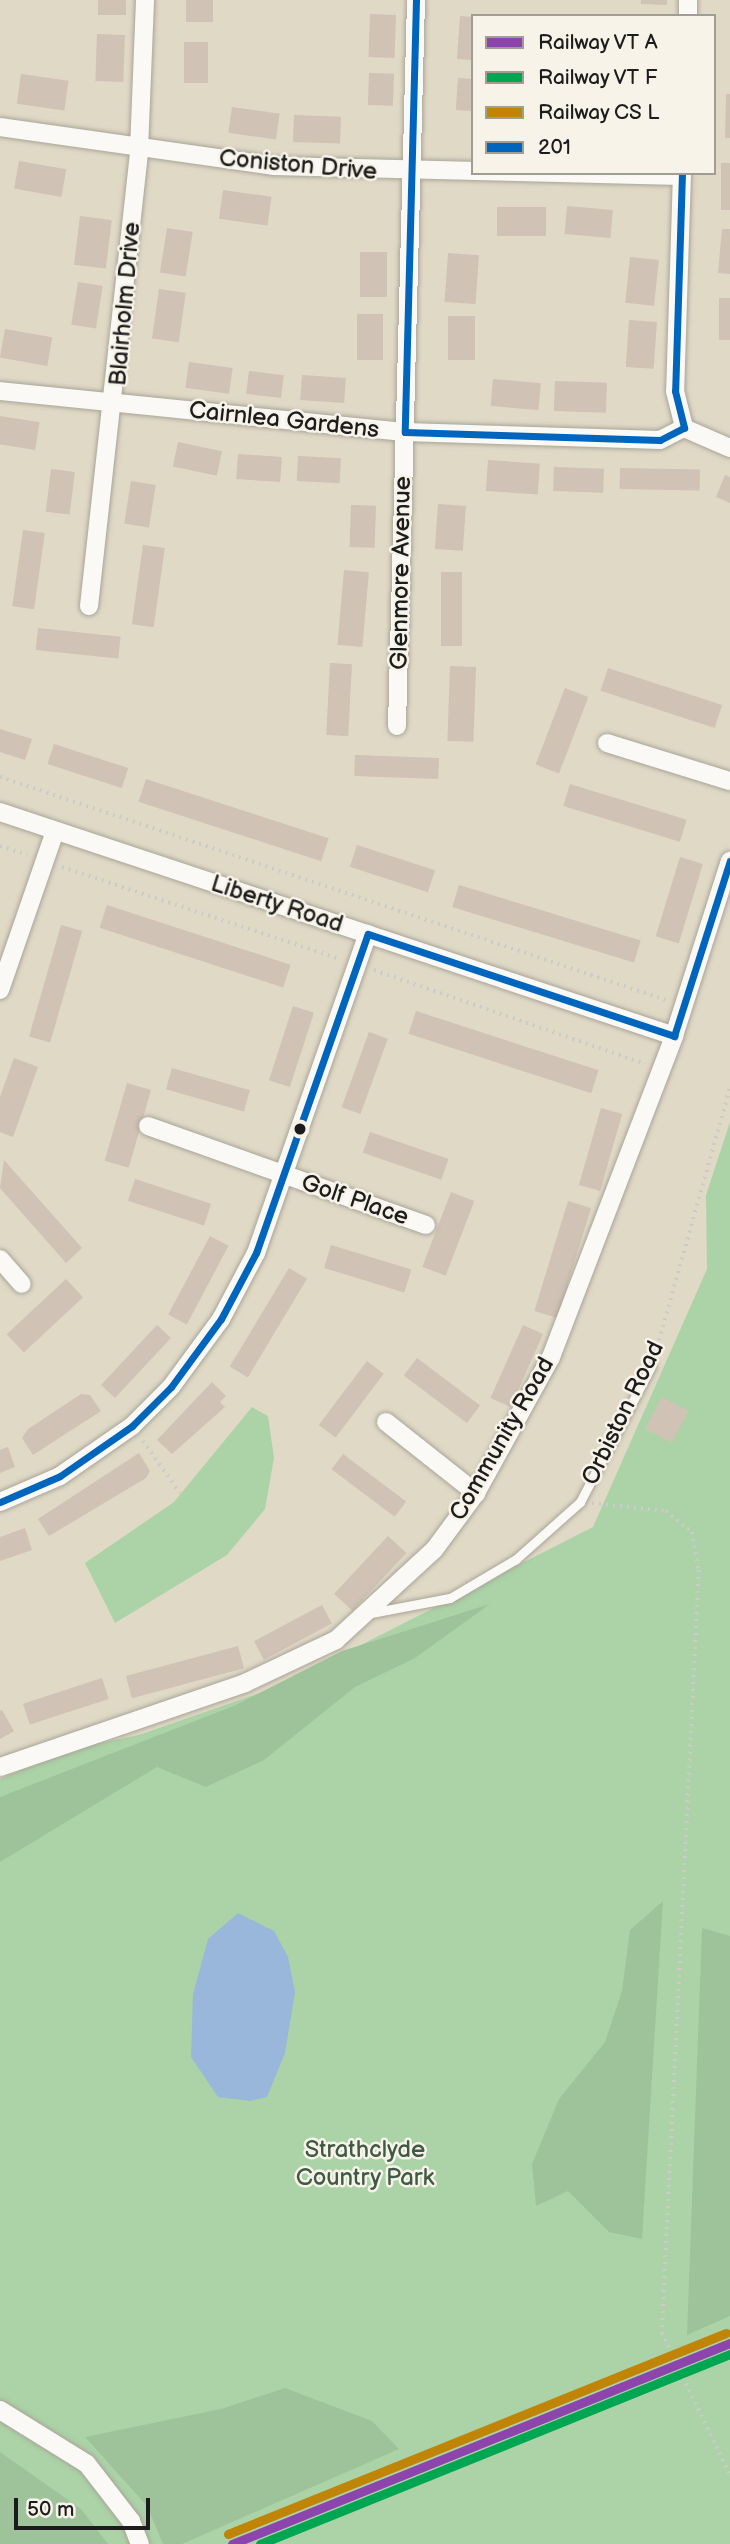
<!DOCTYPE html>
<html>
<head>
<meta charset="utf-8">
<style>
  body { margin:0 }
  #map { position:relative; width:730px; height:2544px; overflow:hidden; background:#e0d9c6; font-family:"Balsamiq Sans",sans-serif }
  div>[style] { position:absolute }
  .green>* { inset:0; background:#abd3a7 }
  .forest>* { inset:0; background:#9ec39b }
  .water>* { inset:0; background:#98b7da }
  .building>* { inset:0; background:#d0c2b4; transform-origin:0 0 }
  .path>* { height:3.5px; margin-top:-1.75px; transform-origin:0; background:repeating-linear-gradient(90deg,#cdcbc7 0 2px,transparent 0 7px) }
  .roads { filter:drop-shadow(0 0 2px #a9a598) drop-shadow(0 0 2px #a9a598) }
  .lane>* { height:9px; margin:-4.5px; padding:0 4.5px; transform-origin:4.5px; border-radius:4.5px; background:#faf9f6 }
  .street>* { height:18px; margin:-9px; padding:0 9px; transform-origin:9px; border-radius:9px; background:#faf9f6 }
  .bus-1>* { height:7px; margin:-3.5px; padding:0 3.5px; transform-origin:3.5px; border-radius:3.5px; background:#0065bd }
  .rail-1>* { height:9px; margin:-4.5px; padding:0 4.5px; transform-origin:4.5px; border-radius:4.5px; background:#8e44ad }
  .rail-2>* { height:9px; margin:-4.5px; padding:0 4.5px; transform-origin:4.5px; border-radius:4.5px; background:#00a651 }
  .rail-3>* { height:9px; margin:-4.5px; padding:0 4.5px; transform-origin:4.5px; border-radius:4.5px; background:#c08407 }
  .dots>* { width:19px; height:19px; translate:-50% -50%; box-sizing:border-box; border:4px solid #f7f3e8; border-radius:50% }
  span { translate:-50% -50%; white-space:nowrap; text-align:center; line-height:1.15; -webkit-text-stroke:5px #f7f3e8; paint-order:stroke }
  .street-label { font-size:24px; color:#1c1c1c }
  .park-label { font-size:24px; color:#3f5a44 }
  .legend { position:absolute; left:471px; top:14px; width:245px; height:161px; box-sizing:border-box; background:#f7f3e8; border:2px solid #9f9d96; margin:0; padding:9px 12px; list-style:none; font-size:21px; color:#1c1c1c }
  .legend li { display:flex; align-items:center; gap:14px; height:35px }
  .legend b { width:35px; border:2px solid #9f9d96 }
  .scale { position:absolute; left:14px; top:2498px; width:136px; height:32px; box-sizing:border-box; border:4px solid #1c1c1c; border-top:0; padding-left:9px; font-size:21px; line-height:24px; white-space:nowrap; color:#1c1c1c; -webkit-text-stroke:5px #f7f3e8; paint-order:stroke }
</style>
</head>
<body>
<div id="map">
  <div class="green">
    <div style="clip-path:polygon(730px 1122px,730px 2544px,0 2544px,0 1779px,75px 1748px,139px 1735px,280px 1686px,593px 1527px,707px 1269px,706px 1195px)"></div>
    <div style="clip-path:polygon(252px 1407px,268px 1416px,274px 1458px,265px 1509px,227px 1555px,115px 1623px,85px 1563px,174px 1502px)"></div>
  </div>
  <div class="forest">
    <div style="clip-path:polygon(490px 1604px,415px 1658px,355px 1687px,264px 1760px,206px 1787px,157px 1767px,0 1862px,0 1797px,236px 1705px,342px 1651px)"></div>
    <div style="clip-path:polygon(663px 1901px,642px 2239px,609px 2232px,568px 2191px,536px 2206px,532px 2164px,559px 2099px,605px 2042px,622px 1991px,630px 1930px)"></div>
    <div style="clip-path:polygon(702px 1928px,730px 1936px,730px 2316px,687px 2335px)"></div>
    <div style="clip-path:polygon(285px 2388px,372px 2421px,399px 2449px,182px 2544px,163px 2544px,147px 2506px,85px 2437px,221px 2409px)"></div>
    <div style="clip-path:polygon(0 2452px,81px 2509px,108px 2544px,0 2544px)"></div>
  </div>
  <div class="water">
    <div style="clip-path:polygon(238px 1913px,274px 1931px,288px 1957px,295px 1992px,285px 2053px,267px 2097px,250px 2101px,218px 2097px,191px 2057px,193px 1994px,208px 1939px)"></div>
  </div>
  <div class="building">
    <div style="left:98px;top:0;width:28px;height:15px"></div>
    <div style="left:186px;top:0;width:27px;height:22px"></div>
    <div style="clip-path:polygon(641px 0,667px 0,667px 5px,641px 4px)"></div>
    <div style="left:370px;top:14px;width:26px;height:43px;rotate:2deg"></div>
    <div style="clip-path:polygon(460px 16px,473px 17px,473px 60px,457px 59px)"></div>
    <div style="left:97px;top:34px;width:28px;height:47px;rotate:2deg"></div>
    <div style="left:184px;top:42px;width:24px;height:41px"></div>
    <div style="left:369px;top:73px;width:25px;height:32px;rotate:2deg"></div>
    <div style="left:21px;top:74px;width:48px;height:30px;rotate:8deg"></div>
    <div style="left:458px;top:78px;width:15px;height:32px;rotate:4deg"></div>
    <div style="clip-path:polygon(726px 94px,730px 94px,730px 138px,725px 138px)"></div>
    <div style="left:232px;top:107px;width:48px;height:26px;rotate:8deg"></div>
    <div style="left:294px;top:115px;width:47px;height:27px;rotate:2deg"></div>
    <div style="left:19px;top:161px;width:48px;height:28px;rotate:10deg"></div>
    <div style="left:721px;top:163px;width:9px;height:47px"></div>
    <div style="left:223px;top:190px;width:49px;height:29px;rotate:8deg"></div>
    <div style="left:567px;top:206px;width:46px;height:28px;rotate:5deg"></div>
    <div style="left:497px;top:207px;width:49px;height:29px"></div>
    <div style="left:80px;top:216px;width:32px;height:49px;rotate:7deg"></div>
    <div style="left:167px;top:228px;width:26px;height:45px;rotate:9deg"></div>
    <div style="clip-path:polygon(722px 229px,730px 229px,730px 274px,718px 273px)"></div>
    <div style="left:360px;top:252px;width:27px;height:45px"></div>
    <div style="left:448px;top:253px;width:31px;height:49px;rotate:4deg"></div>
    <div style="left:630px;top:257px;width:29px;height:46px;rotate:6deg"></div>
    <div style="left:78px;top:282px;width:25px;height:43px;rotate:9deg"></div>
    <div style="left:159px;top:289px;width:27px;height:50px;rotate:8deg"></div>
    <div style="left:719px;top:298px;width:11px;height:42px"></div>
    <div style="left:357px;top:314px;width:26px;height:46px"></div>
    <div style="left:448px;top:316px;width:27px;height:44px"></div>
    <div style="left:629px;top:320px;width:28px;height:47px;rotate:4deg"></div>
    <div style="left:5px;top:329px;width:48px;height:29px;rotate:10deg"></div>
    <div style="left:189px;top:362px;width:44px;height:26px;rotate:8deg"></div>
    <div style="left:249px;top:371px;width:35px;height:23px;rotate:7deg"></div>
    <div style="left:302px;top:375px;width:44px;height:25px;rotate:4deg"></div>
    <div style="left:493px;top:379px;width:48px;height:27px;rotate:5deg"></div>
    <div style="left:555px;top:381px;width:52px;height:30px;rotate:2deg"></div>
    <div style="left:0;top:416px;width:40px;height:28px;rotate:9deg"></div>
    <div style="left:178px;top:442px;width:45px;height:25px;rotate:12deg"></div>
    <div style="left:238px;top:454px;width:44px;height:25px;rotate:4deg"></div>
    <div style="left:298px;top:456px;width:43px;height:25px;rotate:3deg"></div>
    <div style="left:488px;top:460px;width:52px;height:31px;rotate:4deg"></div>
    <div style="left:554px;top:467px;width:50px;height:24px;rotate:2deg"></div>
    <div style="left:620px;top:468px;width:80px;height:21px;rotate:1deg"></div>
    <div style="left:51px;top:469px;width:24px;height:43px;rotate:7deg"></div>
    <div style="clip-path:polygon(725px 475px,730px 477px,730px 503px,716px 497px)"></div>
    <div style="left:131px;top:481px;width:25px;height:43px;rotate:9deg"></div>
    <div style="left:438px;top:504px;width:28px;height:45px;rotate:4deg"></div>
    <div style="left:351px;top:505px;width:25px;height:42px;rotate:2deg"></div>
    <div style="left:23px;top:530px;width:22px;height:77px;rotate:8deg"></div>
    <div style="left:143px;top:545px;width:22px;height:80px;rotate:8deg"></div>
    <div style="left:344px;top:570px;width:25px;height:75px;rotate:5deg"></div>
    <div style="left:441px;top:572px;width:21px;height:74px"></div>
    <div style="left:38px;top:628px;width:83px;height:22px;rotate:6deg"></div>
    <div style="left:330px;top:663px;width:22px;height:72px;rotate:3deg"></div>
    <div style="left:450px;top:666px;width:26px;height:75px;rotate:2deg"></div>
    <div style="left:608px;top:668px;width:120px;height:24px;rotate:18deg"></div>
    <div style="left:565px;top:688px;width:25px;height:82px;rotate:21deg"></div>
    <div style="clip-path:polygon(0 729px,32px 739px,25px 760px,0 752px)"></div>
    <div style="left:54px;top:744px;width:78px;height:21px;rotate:18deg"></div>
    <div style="left:355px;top:755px;width:84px;height:21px;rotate:2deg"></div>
    <div style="left:146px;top:779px;width:192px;height:24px;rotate:18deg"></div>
    <div style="left:570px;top:784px;width:122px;height:23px;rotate:17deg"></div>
    <div style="left:357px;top:845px;width:82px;height:23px;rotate:18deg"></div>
    <div style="left:680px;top:857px;width:24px;height:83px;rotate:17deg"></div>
    <div style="left:459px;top:885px;width:190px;height:23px;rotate:17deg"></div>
    <div style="left:107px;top:905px;width:193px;height:24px;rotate:18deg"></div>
    <div style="left:61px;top:925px;width:22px;height:116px;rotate:16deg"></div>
    <div style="left:293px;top:1006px;width:22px;height:78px;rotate:18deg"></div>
    <div style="left:416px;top:1011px;width:192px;height:24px;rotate:18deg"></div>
    <div style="left:369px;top:1032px;width:20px;height:80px;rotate:20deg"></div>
    <div style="clip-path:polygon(14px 1058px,38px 1067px,13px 1137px,0 1132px,0 1097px)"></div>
    <div style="left:172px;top:1068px;width:81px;height:22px;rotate:16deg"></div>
    <div style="left:127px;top:1083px;width:25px;height:81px;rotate:16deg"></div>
    <div style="left:601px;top:1108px;width:22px;height:80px;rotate:16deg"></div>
    <div style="left:370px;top:1132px;width:83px;height:22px;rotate:19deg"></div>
    <div style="clip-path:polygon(4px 1160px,82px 1248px,66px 1263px,0 1188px)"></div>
    <div style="left:135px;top:1179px;width:80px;height:23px;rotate:18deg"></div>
    <div style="left:451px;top:1192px;width:25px;height:80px;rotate:21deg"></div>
    <div style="left:568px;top:1201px;width:24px;height:115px;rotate:17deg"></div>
    <div style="left:210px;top:1236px;width:21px;height:89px;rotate:28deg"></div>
    <div style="left:331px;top:1245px;width:84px;height:24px;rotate:17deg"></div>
    <div style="left:289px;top:1268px;width:21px;height:115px;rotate:31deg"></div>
    <div style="left:66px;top:1279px;width:25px;height:81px;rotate:47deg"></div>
    <div style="left:157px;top:1325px;width:19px;height:82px;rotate:43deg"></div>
    <div style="left:523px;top:1325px;width:22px;height:80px;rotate:24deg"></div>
    <div style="left:417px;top:1358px;width:79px;height:22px;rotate:37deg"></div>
    <div style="left:367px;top:1361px;width:21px;height:80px;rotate:37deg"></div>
    <div style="clip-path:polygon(212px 1382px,226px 1396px,220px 1402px,225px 1407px,172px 1454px,157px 1440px)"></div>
    <div style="clip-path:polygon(81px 1394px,90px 1395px,101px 1411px,33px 1455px,22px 1438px,28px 1429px)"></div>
    <div style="left:662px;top:1397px;width:30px;height:36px;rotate:28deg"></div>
    <div style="clip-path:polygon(8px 1447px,15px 1467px,0 1473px,0 1450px)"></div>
    <div style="clip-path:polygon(139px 1453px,150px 1471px,146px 1478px,49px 1536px,38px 1519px)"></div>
    <div style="left:343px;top:1454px;width:79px;height:19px;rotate:37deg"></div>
    <div style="clip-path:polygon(25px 1528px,32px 1550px,0 1561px,0 1537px)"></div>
    <div style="left:388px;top:1536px;width:25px;height:79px;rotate:43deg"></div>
    <div style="left:322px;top:1605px;width:21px;height:77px;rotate:62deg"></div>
    <div style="left:238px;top:1646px;width:23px;height:116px;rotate:75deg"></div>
    <div style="left:102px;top:1678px;width:22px;height:83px;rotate:72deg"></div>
    <div style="clip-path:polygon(2px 1710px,14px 1731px,0 1739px,0 1711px)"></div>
  </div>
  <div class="path">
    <div style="left:0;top:777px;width:706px;rotate:18.51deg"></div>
    <div style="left:0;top:846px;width:29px;rotate:18deg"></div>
    <div style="left:62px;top:867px;width:293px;rotate:18.3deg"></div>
    <div style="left:374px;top:970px;width:287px;rotate:19.1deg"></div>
    <div style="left:655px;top:1354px;width:277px;rotate:-74.3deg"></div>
    <div style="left:143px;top:1441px;width:64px;rotate:54.6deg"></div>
    <div style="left:592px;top:1503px;width:74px;rotate:6.2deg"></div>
    <div style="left:666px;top:1511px;width:33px;rotate:39deg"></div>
    <div style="left:692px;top:1532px;width:39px;rotate:80deg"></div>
    <div style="left:699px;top:1570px;width:764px;rotate:92.78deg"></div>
    <div style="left:662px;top:2333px;width:157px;rotate:64.4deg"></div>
  </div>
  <div class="roads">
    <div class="lane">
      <div style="left:371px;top:1613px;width:80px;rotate:-10.8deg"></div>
      <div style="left:450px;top:1598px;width:77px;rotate:-30.6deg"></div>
      <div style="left:516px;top:1559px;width:86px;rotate:-41.7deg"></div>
      <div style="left:580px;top:1502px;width:153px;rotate:-62.4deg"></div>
    </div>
    <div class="street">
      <div style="left:688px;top:16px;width:16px;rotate:-90deg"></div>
      <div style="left:0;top:127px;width:276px;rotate:8.1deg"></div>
      <div style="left:273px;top:166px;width:409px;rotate:1.4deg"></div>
      <div style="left:682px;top:173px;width:218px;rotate:91.8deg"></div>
      <div style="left:675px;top:391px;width:38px;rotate:76deg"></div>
      <div style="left:0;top:391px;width:407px;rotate:5.8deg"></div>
      <div style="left:405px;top:432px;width:255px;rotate:1.8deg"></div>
      <div style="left:660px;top:440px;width:27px;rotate:-27deg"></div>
      <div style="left:684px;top:428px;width:50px;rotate:23.5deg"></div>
      <div style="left:89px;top:606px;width:459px;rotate:-83.7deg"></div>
      <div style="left:139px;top:150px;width:150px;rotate:-87.7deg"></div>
      <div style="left:397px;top:726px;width:726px;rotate:-88.5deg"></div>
      <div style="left:607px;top:743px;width:129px;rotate:17.2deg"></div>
      <div style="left:0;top:812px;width:710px;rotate:18.38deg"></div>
      <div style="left:0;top:990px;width:168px;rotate:-70.9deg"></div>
      <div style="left:148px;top:1126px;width:295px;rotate:19.6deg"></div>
      <div style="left:0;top:1259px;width:33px;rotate:49deg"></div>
      <div style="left:386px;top:1422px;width:115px;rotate:38.3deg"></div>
      <div style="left:0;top:1502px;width:65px;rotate:-23.4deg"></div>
      <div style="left:60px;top:1476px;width:88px;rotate:-34.8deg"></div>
      <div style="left:132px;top:1426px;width:55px;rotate:-45deg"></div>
      <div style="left:171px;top:1387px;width:84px;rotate:-53.7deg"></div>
      <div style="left:221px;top:1319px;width:75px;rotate:-62.1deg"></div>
      <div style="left:256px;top:1253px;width:338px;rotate:-70.7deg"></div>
      <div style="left:0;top:1767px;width:259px;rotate:-18.9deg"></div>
      <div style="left:245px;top:1683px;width:101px;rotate:-25.3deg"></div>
      <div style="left:336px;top:1640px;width:133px;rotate:-42.6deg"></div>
      <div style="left:434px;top:1550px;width:71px;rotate:-53.6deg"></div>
      <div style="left:476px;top:1493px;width:155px;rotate:-61.1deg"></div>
      <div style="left:551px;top:1357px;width:344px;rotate:-69deg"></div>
      <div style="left:674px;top:1036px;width:184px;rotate:-72.3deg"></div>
      <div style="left:0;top:2410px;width:102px;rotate:31.8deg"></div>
      <div style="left:87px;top:2464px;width:72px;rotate:52.3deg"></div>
      <div style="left:131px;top:2521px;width:25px;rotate:69deg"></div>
    </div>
  </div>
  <div class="bus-1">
    <div style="left:416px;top:0;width:432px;rotate:91.5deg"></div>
    <div style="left:405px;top:432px;width:255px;rotate:1.8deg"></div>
    <div style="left:660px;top:440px;width:27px;rotate:-27deg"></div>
    <div style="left:682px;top:173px;width:218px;rotate:91.8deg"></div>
    <div style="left:675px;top:391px;width:38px;rotate:76deg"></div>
    <div style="left:368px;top:934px;width:323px;rotate:18.4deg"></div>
    <div style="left:674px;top:1036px;width:184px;rotate:-72.3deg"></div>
    <div style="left:0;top:1502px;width:65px;rotate:-23.4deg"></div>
    <div style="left:60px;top:1476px;width:88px;rotate:-34.8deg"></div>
    <div style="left:132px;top:1426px;width:55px;rotate:-45deg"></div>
    <div style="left:171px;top:1387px;width:84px;rotate:-53.7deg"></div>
    <div style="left:221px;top:1319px;width:75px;rotate:-62.1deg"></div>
    <div style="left:256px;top:1253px;width:338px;rotate:-70.7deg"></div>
  </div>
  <div class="rail-1">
    <div style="left:232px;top:2544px;width:537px;rotate:-21.98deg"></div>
  </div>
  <div class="rail-2">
    <div style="left:260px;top:2544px;width:507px;rotate:-22.01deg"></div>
  </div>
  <div class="rail-3">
    <div style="left:228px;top:2534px;width:537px;rotate:-21.98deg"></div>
  </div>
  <div class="dots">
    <div style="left:300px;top:1129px;background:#1c1c1c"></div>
  </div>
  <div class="street-label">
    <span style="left:298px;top:165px;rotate:5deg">Coniston Drive</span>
    <span style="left:125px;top:304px;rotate:-85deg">Blairholm Drive</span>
    <span style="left:284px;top:420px;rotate:6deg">Cairnlea Gardens</span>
    <span style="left:401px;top:573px;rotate:-89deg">Glenmore Avenue</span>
    <span style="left:277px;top:904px;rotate:18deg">Liberty Road</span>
    <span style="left:355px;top:1200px;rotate:19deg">Golf Place</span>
    <span style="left:623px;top:1413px;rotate:-64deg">Orbiston Road</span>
    <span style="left:502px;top:1439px;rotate:-60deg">Community Road</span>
  </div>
  <div class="park-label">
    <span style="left:365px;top:2164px">Strathclyde<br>Country Park</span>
  </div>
  <ul class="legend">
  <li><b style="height:9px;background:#8e44ad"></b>Railway VT A</li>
  <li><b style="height:9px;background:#00a651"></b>Railway VT F</li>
  <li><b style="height:9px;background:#c08407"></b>Railway CS L</li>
  <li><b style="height:9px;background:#0065bd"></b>201</li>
  </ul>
  <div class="scale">50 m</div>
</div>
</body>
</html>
